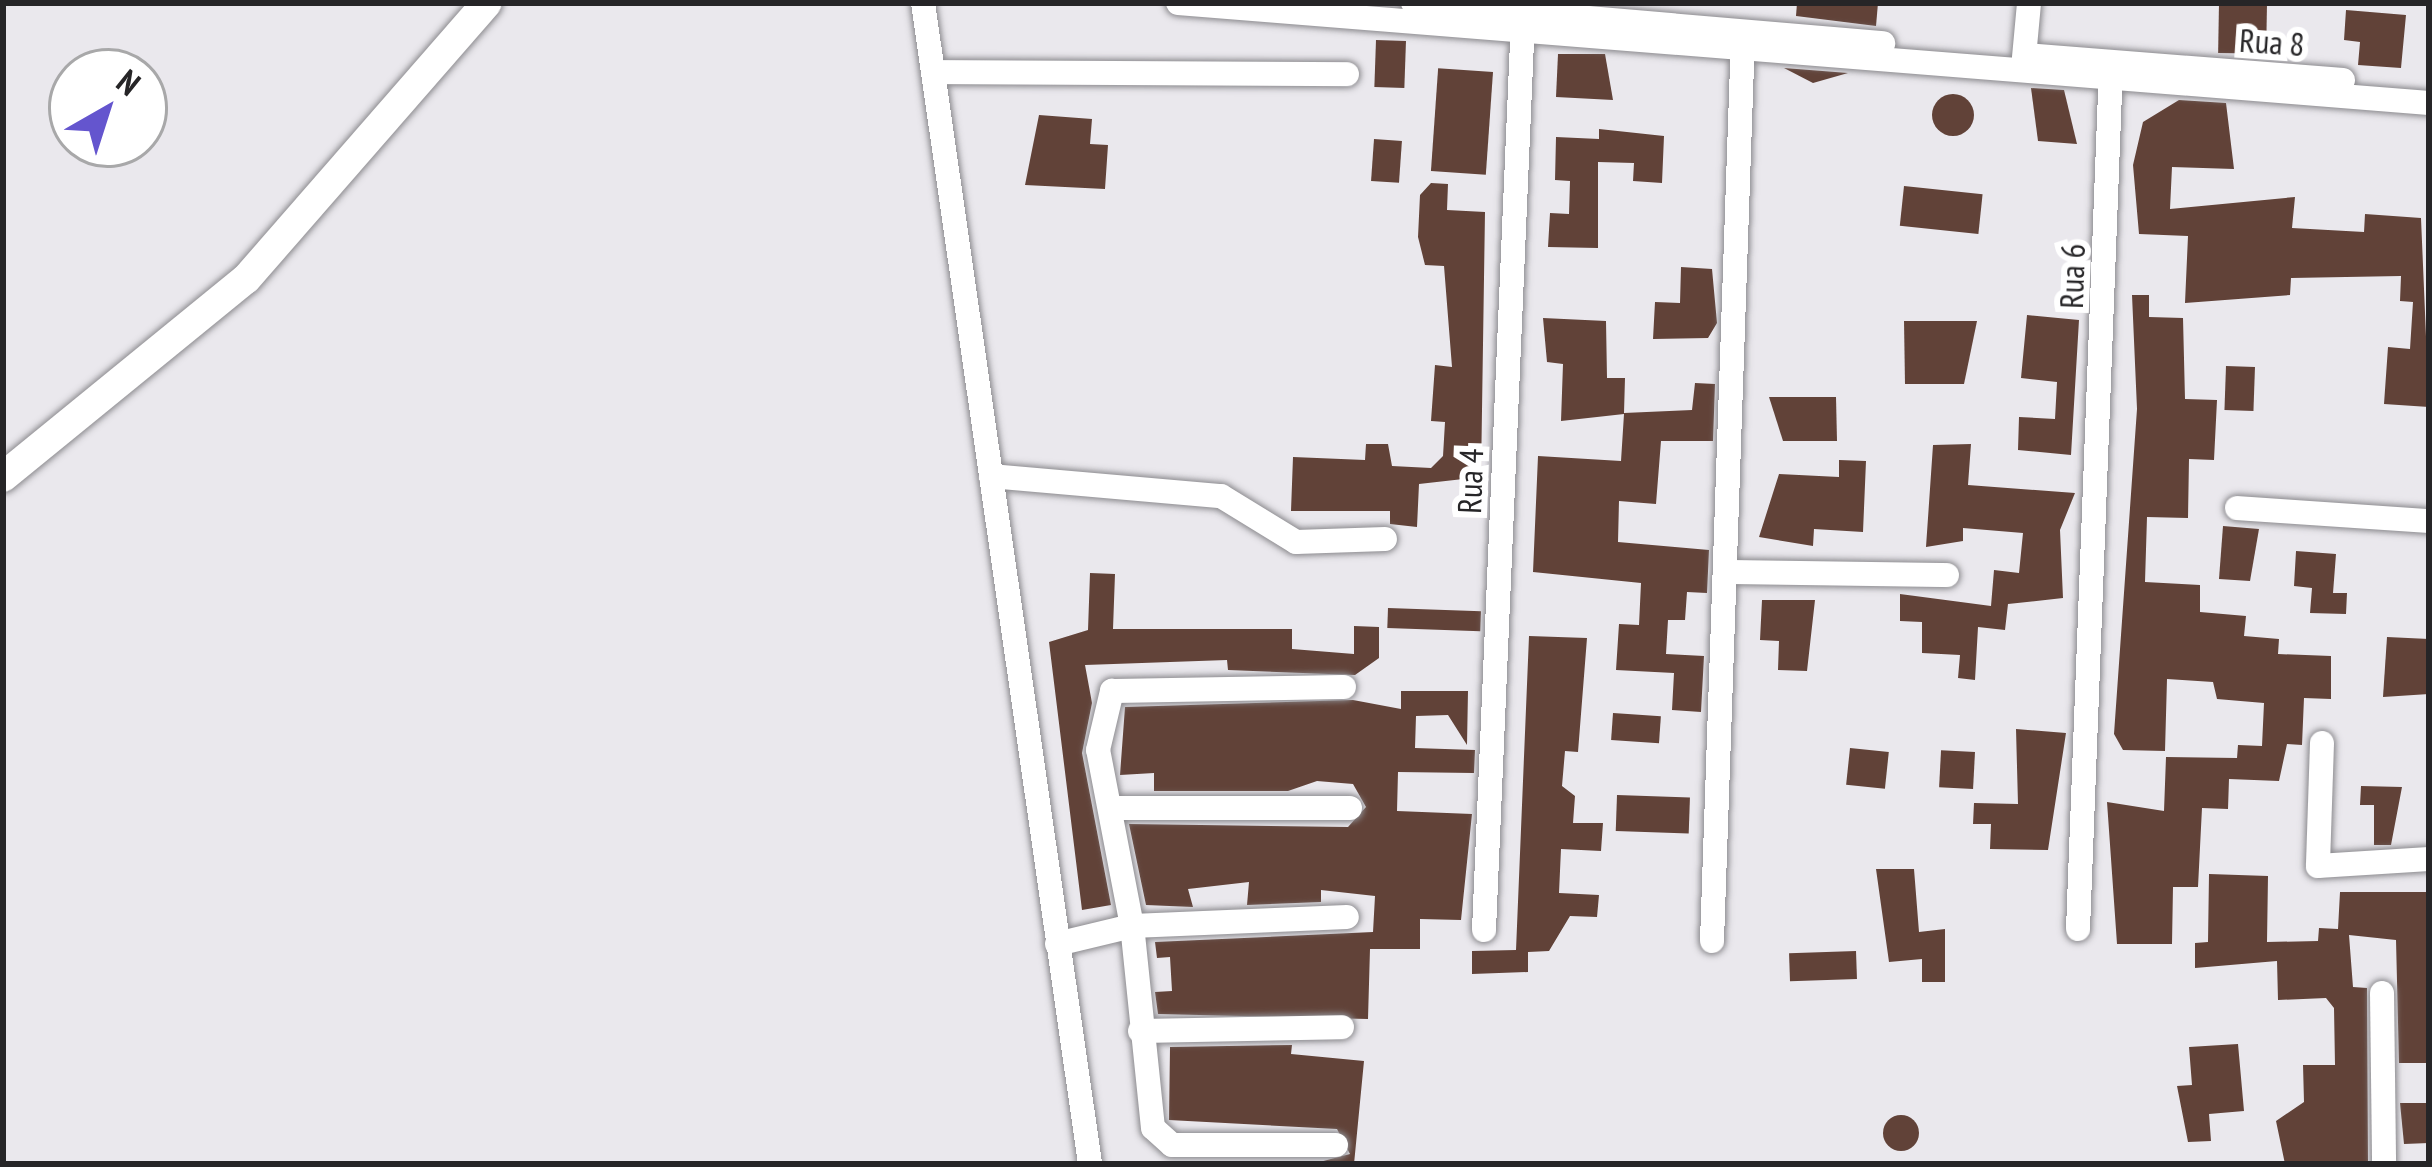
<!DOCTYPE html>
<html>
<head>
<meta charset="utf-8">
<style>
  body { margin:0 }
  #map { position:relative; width:2432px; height:1167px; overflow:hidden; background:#eae8ed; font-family:"PT Sans Narrow",sans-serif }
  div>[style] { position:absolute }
  .building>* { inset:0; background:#614238; transform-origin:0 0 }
  .round { border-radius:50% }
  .roads { filter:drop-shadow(0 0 3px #8c8b8f) drop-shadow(0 0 3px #8c8b8f) }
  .minor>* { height:24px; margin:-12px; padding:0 12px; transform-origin:12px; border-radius:12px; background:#fff }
  .major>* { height:30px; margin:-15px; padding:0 15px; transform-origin:15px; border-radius:15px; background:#fff }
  span { translate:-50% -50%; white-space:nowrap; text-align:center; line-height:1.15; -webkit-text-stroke:12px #fff; paint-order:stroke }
  .street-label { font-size:33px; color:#262527 }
  .frame { position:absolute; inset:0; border:6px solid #262527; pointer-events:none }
  .north { position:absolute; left:48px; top:48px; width:120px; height:120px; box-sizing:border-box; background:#fff; border:3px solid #a8a8a9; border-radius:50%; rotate:39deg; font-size:33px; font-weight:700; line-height:48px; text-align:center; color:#262527 }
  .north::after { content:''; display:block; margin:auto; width:42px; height:54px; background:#6455ce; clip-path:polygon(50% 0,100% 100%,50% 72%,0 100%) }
</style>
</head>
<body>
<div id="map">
  <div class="building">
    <div style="clip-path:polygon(1797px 3px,1878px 3px,1876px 26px,1796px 16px)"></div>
    <div style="left:2219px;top:3px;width:48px;height:50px;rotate:1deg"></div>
    <div style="clip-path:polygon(2346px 10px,2406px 15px,2401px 68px,2358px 65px,2360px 42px,2344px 40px)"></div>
    <div style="left:1376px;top:40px;width:30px;height:47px;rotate:2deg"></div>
    <div style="clip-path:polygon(1558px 54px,1605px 54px,1613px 100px,1556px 97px)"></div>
    <div style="clip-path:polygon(1784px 68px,1848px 73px,1813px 83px)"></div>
    <div style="left:1493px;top:72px;width:103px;height:55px;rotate:94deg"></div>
    <div style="clip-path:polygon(2031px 88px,2064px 90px,2077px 144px,2038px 141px)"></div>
    <div class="round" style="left:1932px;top:94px;width:42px;height:42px"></div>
    <div style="clip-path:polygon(2179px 100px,2226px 103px,2234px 169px,2172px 167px,2170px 209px,2295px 197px,2292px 228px,2364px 232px,2365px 214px,2421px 218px,2429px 407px,2384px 404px,2388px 347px,2410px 349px,2413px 302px,2400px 301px,2401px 276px,2291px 278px,2290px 295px,2185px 303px,2188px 236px,2139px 234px,2133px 165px,2143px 122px)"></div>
    <div style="clip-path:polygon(1039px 115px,1092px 119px,1090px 144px,1108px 145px,1105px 189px,1025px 185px)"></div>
    <div style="clip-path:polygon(1599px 129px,1664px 136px,1662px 183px,1633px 181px,1634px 163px,1598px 162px,1598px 248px,1548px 247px,1550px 213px,1569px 214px,1570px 181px,1555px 180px,1556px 137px,1599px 139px)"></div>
    <div style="left:1374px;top:139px;width:28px;height:42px;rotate:4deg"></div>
    <div style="clip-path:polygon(1431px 183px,1448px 184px,1447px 210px,1485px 212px,1481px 477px,1419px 484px,1417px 527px,1390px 524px,1390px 511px,1291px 511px,1293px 457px,1365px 460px,1366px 444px,1388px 444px,1392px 466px,1431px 468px,1443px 456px,1445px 422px,1431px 421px,1435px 365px,1452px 367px,1444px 266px,1425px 265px,1418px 237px,1420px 195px)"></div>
    <div style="left:1904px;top:186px;width:79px;height:40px;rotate:6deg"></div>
    <div style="clip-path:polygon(1681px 267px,1712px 269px,1717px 323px,1708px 338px,1653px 339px,1655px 302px,1680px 303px)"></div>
    <div style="clip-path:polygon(2132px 295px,2149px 295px,2149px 317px,2183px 318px,2185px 399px,2217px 400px,2214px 460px,2189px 459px,2188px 518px,2147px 517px,2145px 582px,2200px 585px,2200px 612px,2246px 616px,2244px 636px,2279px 639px,2278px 654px,2331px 656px,2331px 699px,2304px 698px,2302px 745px,2287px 744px,2279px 781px,2229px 779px,2228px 809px,2202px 808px,2198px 887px,2173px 887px,2172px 944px,2117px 944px,2107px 802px,2164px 811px,2166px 757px,2237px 758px,2238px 745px,2262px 746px,2264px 703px,2217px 699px,2213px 682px,2167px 679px,2165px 751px,2123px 750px,2114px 734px,2137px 409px)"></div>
    <div style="clip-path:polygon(2027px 315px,2079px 320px,2071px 455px,2018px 450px,2019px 417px,2055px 419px,2057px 382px,2021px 378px)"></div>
    <div style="clip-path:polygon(1543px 318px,1606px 321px,1607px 378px,1625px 378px,1624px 413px,1692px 410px,1695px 383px,1715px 384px,1713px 441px,1661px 441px,1656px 504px,1619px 501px,1618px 542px,1709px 550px,1707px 593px,1687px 592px,1685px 620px,1668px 620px,1666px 654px,1704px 656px,1701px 712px,1672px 710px,1674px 673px,1616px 670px,1619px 624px,1639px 625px,1641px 583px,1533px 572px,1538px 456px,1621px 461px,1624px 414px,1561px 421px,1563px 364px,1547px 362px)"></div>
    <div style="clip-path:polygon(1904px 321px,1977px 321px,1964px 384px,1905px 384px)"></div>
    <div style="left:2226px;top:366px;width:29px;height:44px;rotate:2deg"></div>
    <div style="clip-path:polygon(1769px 397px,1836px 397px,1837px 441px,1783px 441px)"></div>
    <div style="clip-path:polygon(1971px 444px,1968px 485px,2075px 493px,2060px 530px,2063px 598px,2008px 604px,2005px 630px,1978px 627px,1975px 680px,1958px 678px,1960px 655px,1922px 653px,1922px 622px,1900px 621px,1900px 594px,1991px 606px,1994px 570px,2019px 573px,2023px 533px,1963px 528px,1963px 541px,1926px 547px,1933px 445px)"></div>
    <div style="clip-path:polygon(1839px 460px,1866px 461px,1863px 532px,1814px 529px,1813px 546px,1759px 537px,1779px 474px,1839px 477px)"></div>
    <div style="clip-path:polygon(2223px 526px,2259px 529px,2250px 581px,2219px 579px)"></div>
    <div style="clip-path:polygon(2296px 551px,2336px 554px,2333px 593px,2347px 593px,2346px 614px,2310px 613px,2312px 588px,2294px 586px)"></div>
    <div style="clip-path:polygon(1090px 573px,1115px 574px,1113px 629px,1292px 629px,1292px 649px,1354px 654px,1354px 626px,1379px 627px,1379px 658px,1355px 675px,1228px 670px,1227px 660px,1085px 665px,1092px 703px,1082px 753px,1111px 905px,1082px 910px,1049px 642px,1088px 630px)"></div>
    <div style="clip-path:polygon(1762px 600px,1815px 600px,1807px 671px,1778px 670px,1779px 641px,1760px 640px)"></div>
    <div style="left:1388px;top:608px;width:93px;height:20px;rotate:2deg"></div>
    <div style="clip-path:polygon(1529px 636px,1587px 638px,1578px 752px,1565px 751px,1562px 786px,1575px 796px,1573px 823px,1603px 823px,1601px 851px,1561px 849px,1559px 893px,1599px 895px,1597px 917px,1570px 916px,1549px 951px,1528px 952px,1528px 972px,1472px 974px,1472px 951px,1516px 950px)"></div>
    <div style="clip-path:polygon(2387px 637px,2429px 639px,2429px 694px,2383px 697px)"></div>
    <div style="clip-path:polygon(1401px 691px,1468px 691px,1467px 745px,1448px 715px,1416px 716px,1415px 748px,1475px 750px,1474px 773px,1398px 772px,1397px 811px,1472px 814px,1461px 920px,1420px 919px,1420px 949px,1370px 949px,1368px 1019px,1158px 1014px,1155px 992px,1172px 991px,1170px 957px,1157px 958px,1155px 942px,1373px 932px,1375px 896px,1321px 890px,1321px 902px,1247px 905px,1249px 882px,1188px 889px,1193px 907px,1146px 905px,1129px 824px,1348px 827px,1366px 807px,1353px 784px,1317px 781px,1288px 791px,1154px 791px,1154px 773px,1120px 775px,1125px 707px,1353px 700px,1401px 709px)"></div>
    <div style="left:1613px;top:713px;width:48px;height:27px;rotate:4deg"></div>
    <div style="clip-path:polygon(2016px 729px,2066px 733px,2048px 850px,1990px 849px,1991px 824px,1973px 824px,1974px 803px,2018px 804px)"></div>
    <div style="left:1850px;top:748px;width:39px;height:37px;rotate:6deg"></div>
    <div style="left:1975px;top:752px;width:37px;height:34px;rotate:93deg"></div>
    <div style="clip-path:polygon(2361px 786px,2402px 787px,2391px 845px,2374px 845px,2374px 805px,2360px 805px)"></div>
    <div style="left:1617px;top:795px;width:73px;height:36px;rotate:2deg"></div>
    <div style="clip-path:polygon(1876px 869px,1914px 869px,1919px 932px,1945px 929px,1945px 982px,1922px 982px,1922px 959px,1889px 962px)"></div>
    <div style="clip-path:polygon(2209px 874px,2268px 876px,2267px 942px,2318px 941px,2319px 928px,2338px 929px,2340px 892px,2429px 892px,2429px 1063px,2399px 1063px,2396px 940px,2349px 935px,2353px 987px,2367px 988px,2368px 1164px,2285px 1164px,2276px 1121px,2304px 1102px,2303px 1065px,2335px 1065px,2334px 1008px,2326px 998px,2278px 1000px,2277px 961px,2195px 968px,2195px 943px,2208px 942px)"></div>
    <div style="left:1856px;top:951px;width:28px;height:67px;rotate:88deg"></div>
    <div style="clip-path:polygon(2238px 1044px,2244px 1111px,2209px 1114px,2211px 1141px,2188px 1142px,2177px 1086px,2192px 1085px,2189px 1047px)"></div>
    <div style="clip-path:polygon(1292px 1045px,1291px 1054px,1364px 1061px,1354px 1164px,1312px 1164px,1350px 1154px,1337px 1129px,1169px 1120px,1170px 1047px)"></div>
    <div style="clip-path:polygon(2400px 1103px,2429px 1103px,2429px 1143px,2404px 1144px)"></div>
    <div class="round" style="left:1883px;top:1115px;width:36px;height:36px"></div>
  </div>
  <div class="roads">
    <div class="minor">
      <div style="left:923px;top:3px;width:1173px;rotate:81.81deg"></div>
      <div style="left:1178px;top:3px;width:1255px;rotate:4.57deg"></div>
      <div style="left:1413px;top:3px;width:472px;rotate:4.9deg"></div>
      <div style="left:2025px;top:55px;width:319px;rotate:4.5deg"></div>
      <div style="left:2023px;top:68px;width:65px;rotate:-84.7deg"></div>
      <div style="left:933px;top:72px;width:414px;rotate:0.3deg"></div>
      <div style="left:991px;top:476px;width:231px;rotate:5deg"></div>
      <div style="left:1221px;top:496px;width:88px;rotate:31.5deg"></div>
      <div style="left:1296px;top:542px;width:89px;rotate:-1.9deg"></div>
      <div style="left:2237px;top:508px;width:192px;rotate:3.9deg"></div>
      <div style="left:1725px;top:572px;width:222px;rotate:0.8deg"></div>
      <div style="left:2322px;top:743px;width:123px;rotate:91.9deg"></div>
      <div style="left:2318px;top:866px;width:111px;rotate:-3.6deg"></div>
      <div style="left:1112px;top:808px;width:238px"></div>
      <div style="left:2078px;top:929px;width:862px;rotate:-87.81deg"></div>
      <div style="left:1484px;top:930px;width:911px;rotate:-87.55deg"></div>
      <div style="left:1712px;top:941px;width:908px;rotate:-88.04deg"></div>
      <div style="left:1057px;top:944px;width:77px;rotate:-13.5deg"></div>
      <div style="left:1132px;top:926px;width:215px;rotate:-2.4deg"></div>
      <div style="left:2382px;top:993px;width:171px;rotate:89.3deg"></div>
      <div style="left:1140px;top:1031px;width:202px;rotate:-1.1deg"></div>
      <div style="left:1336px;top:1145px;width:164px;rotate:180deg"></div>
      <div style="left:1172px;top:1145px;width:25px;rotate:-138deg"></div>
      <div style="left:1153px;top:1128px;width:203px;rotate:-95.9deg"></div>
      <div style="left:1132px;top:926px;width:179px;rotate:-100.9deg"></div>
      <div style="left:1098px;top:750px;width:61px;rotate:-76.7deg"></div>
      <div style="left:1112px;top:691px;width:232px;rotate:-1deg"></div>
    </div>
    <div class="major">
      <div style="left:3px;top:477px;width:313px;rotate:-39.2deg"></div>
      <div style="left:246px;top:279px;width:366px;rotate:-48.9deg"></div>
    </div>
  </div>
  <div class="street-label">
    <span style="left:2272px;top:42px;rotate:4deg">Rua 8</span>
    <span style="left:2072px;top:276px;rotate:-88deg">Rua 6</span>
    <span style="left:1470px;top:481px;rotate:-88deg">Rua 4</span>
  </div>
  <div class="frame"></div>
  <div class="north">N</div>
</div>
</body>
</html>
